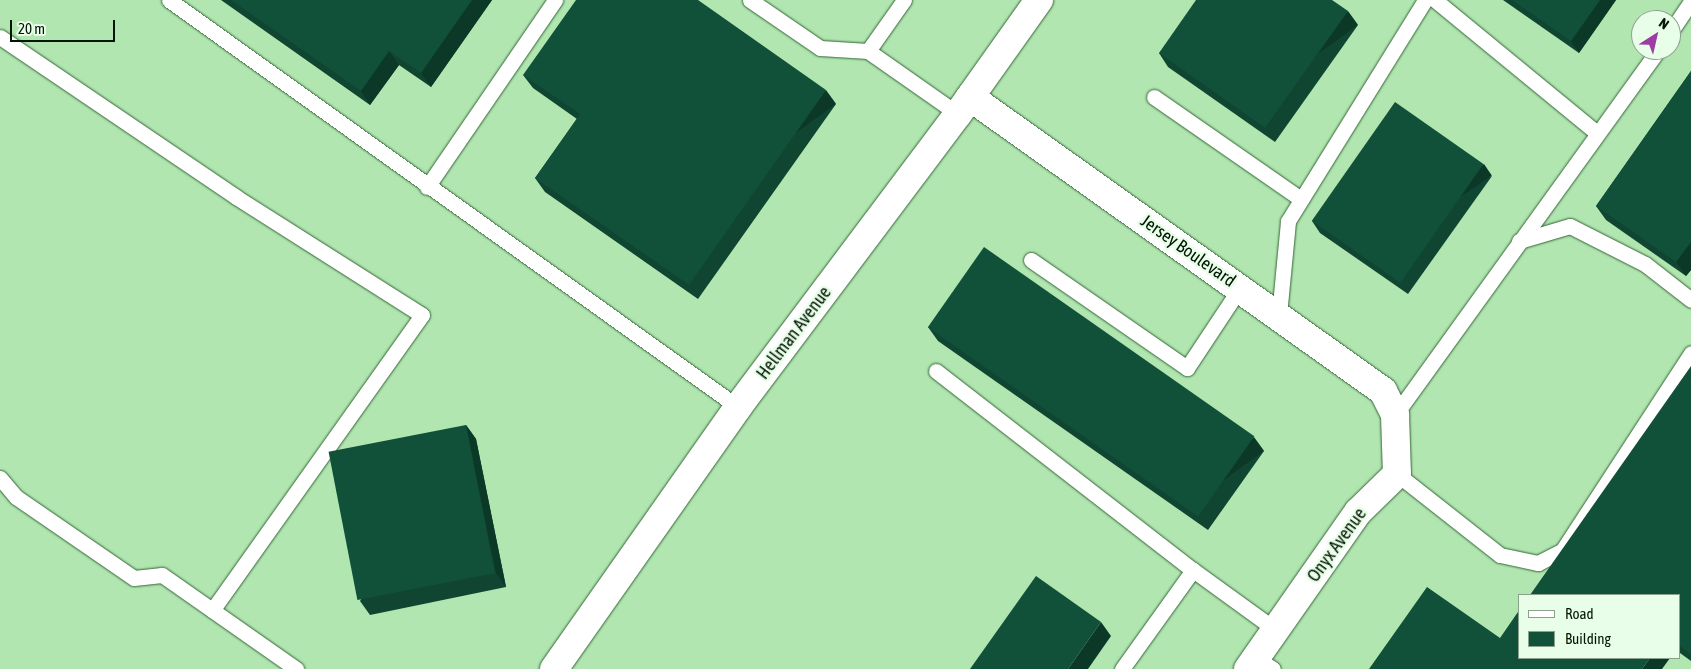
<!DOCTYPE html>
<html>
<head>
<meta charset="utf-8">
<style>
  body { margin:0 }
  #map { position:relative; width:1691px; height:669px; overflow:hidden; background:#b1e6b1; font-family:"Asap Condensed",sans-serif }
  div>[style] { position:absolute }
  .roads { filter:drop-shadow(0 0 1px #356536) drop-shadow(0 0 1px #356536) }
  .service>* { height:15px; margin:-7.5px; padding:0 7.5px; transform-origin:7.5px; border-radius:7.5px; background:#fff }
  .minor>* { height:28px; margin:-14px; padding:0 14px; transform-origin:14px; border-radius:14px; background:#fff }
  .tertiary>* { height:28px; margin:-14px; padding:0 14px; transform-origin:14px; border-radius:14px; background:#fff }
  .wall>* { inset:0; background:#0f4531 }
  .shaded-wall>* { inset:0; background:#0c3828; transform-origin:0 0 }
  .building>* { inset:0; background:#115039; transform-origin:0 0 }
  span { translate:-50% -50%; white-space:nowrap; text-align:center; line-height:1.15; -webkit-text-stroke:5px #e8fee8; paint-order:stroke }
  .street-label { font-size:18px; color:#031604 }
  .legend { position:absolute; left:1518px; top:594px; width:162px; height:65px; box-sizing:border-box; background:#e8fee8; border:1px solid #8ca18d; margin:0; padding:6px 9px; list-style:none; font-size:15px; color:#031604 }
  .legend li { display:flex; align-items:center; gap:10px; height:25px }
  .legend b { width:25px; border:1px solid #8ca18d }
  .north { position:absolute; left:1631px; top:10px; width:50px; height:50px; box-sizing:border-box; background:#e8fee8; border:1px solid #8ca18d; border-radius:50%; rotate:35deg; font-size:14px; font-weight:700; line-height:20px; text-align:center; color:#031604 }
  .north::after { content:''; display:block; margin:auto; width:18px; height:22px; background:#9c3ca4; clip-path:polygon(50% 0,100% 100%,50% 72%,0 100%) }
  .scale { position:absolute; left:10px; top:20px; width:105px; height:22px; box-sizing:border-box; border:2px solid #031604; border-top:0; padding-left:6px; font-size:15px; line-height:18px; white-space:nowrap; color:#031604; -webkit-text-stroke:4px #e8fee8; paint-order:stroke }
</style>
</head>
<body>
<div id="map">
  <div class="roads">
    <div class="service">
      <div style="left:169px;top:0;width:700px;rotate:35.58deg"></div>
      <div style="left:750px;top:0;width:85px;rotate:34.4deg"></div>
      <div style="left:820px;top:48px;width:48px;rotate:3.6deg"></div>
      <div style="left:904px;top:0;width:62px;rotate:125.2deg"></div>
      <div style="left:868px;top:51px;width:110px;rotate:35deg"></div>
      <div style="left:1435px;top:0;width:210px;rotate:39.4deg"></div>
      <div style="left:1671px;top:31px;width:36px;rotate:-56deg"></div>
      <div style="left:0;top:37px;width:285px;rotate:34.1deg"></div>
      <div style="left:236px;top:197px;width:220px;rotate:32.4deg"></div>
      <div style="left:422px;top:315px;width:362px;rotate:125.4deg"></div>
      <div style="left:1154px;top:97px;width:179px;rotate:34.8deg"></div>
      <div style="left:427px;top:187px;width:227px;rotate:-55.6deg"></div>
      <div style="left:1519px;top:241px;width:53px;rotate:-16.4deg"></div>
      <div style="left:1570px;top:226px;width:84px;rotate:26.9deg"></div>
      <div style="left:1645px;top:264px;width:58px;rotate:38deg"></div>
      <div style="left:1031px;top:260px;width:190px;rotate:34.7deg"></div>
      <div style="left:1187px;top:368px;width:96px;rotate:-56.5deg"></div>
      <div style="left:1279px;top:315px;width:94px;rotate:-84.5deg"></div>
      <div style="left:1288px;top:221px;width:260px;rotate:-58.2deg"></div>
      <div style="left:936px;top:371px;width:325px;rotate:37.8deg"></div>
      <div style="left:1395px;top:415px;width:450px;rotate:-54.2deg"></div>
      <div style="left:1397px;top:474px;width:131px;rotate:38.2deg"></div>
      <div style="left:1500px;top:555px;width:39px;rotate:12deg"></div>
      <div style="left:1538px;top:563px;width:27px;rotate:-27deg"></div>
      <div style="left:1562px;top:551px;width:236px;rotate:-56.9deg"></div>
      <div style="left:0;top:478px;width:25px;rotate:50deg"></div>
      <div style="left:16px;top:497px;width:143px;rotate:34.5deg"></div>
      <div style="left:134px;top:578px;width:28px;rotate:-6deg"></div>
      <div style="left:162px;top:575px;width:164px;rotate:35deg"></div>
      <div style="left:1256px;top:658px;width:20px;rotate:33deg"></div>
      <div style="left:1122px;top:669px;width:122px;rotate:-54.4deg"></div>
      <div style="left:1193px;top:570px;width:102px;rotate:35.9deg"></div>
    </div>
    <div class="minor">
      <div style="left:970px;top:97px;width:507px;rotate:35.45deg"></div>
      <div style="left:1383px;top:391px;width:27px;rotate:63deg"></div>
      <div style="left:1395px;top:415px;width:59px;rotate:88.1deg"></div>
      <div style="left:1397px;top:474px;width:54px;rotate:135.7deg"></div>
      <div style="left:1358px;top:512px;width:192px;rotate:125deg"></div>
    </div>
    <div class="tertiary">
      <div style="left:554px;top:669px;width:320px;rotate:-54.9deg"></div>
      <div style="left:738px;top:407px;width:366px;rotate:-53.1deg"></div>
      <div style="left:958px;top:114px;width:140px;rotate:-54.6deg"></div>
    </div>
  </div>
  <div class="wall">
    <div style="clip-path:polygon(221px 0,492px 0,431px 87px,399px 65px,370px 105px)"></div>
    <div style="clip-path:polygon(1503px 0,1616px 0,1579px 53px)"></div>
    <div style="clip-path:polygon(1358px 25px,1275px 142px,1168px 67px,1159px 53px)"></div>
    <div style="clip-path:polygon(1691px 71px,1691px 270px,1686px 276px,1606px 220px,1596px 206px)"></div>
    <div style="clip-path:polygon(523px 75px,836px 104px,698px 299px,545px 192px,535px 178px,577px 119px,533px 88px)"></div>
    <div style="clip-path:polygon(1492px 176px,1408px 294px,1320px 233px,1312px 221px)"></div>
    <div style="clip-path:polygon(928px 327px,1264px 451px,1208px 530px,938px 341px)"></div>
    <div style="clip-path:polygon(1691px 366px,1691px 661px,1680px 653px,1680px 595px)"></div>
    <div style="clip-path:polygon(466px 425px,476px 439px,506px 587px,370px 615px,360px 601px)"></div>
  </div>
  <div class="shaded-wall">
    <div style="clip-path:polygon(472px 0,492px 0,431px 87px,421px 73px)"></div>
    <div style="clip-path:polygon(1600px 0,1616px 0,1579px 53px,1571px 41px)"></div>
    <div style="left:1348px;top:11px;width:17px;height:143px;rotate:54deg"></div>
    <div style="clip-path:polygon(389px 51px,399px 65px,370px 105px,361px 91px)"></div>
    <div style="left:826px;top:90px;width:17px;height:238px;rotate:54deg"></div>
    <div style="left:1484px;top:164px;width:14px;height:146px;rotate:56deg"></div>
    <div style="clip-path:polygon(1691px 242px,1691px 270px,1686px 276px,1676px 262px)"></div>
    <div style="clip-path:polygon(466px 425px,476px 439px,506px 587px,496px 573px)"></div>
    <div style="left:1254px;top:437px;width:17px;height:97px;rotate:54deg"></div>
    <div style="clip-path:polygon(1101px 622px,1111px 636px,1088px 669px,1068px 669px)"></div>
    <div style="clip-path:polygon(1650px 658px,1670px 658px,1662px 669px,1642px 669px)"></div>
  </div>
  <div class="building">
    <div style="clip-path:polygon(231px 0,472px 0,421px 73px,389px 51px,361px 91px)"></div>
    <div style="clip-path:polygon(576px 0,698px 0,826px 90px,689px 285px,535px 178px,580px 114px,523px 75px)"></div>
    <div style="clip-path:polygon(1196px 0,1332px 0,1348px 11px,1265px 128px,1159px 53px)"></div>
    <div style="clip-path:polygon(1512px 0,1600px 0,1571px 41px)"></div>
    <div style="clip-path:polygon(1691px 71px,1691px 242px,1676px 262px,1596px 206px)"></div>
    <div style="left:1395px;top:102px;width:108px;height:145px;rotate:35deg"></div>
    <div style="left:984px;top:247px;width:330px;height:98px;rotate:35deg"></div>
    <div style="clip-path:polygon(1691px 366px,1691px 654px,1680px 646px,1680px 595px,1530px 595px)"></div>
    <div style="left:466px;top:425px;width:151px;height:140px;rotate:79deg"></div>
    <div style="clip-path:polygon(1036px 576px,1101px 622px,1068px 669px,970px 669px)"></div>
    <div style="clip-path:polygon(1427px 587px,1500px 638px,1520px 609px,1520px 658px,1650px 658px,1642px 669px,1369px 669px)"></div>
  </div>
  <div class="street-label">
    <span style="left:1188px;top:251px;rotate:35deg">Jersey Boulevard</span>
    <span style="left:794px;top:333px;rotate:-53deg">Hellman Avenue</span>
    <span style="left:1337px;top:545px;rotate:-54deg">Onyx Avenue</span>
  </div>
  <ul class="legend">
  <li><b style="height:6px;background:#fff"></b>Road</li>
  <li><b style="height:14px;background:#115039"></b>Building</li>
  </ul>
  <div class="north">N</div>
  <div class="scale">20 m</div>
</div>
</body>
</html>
